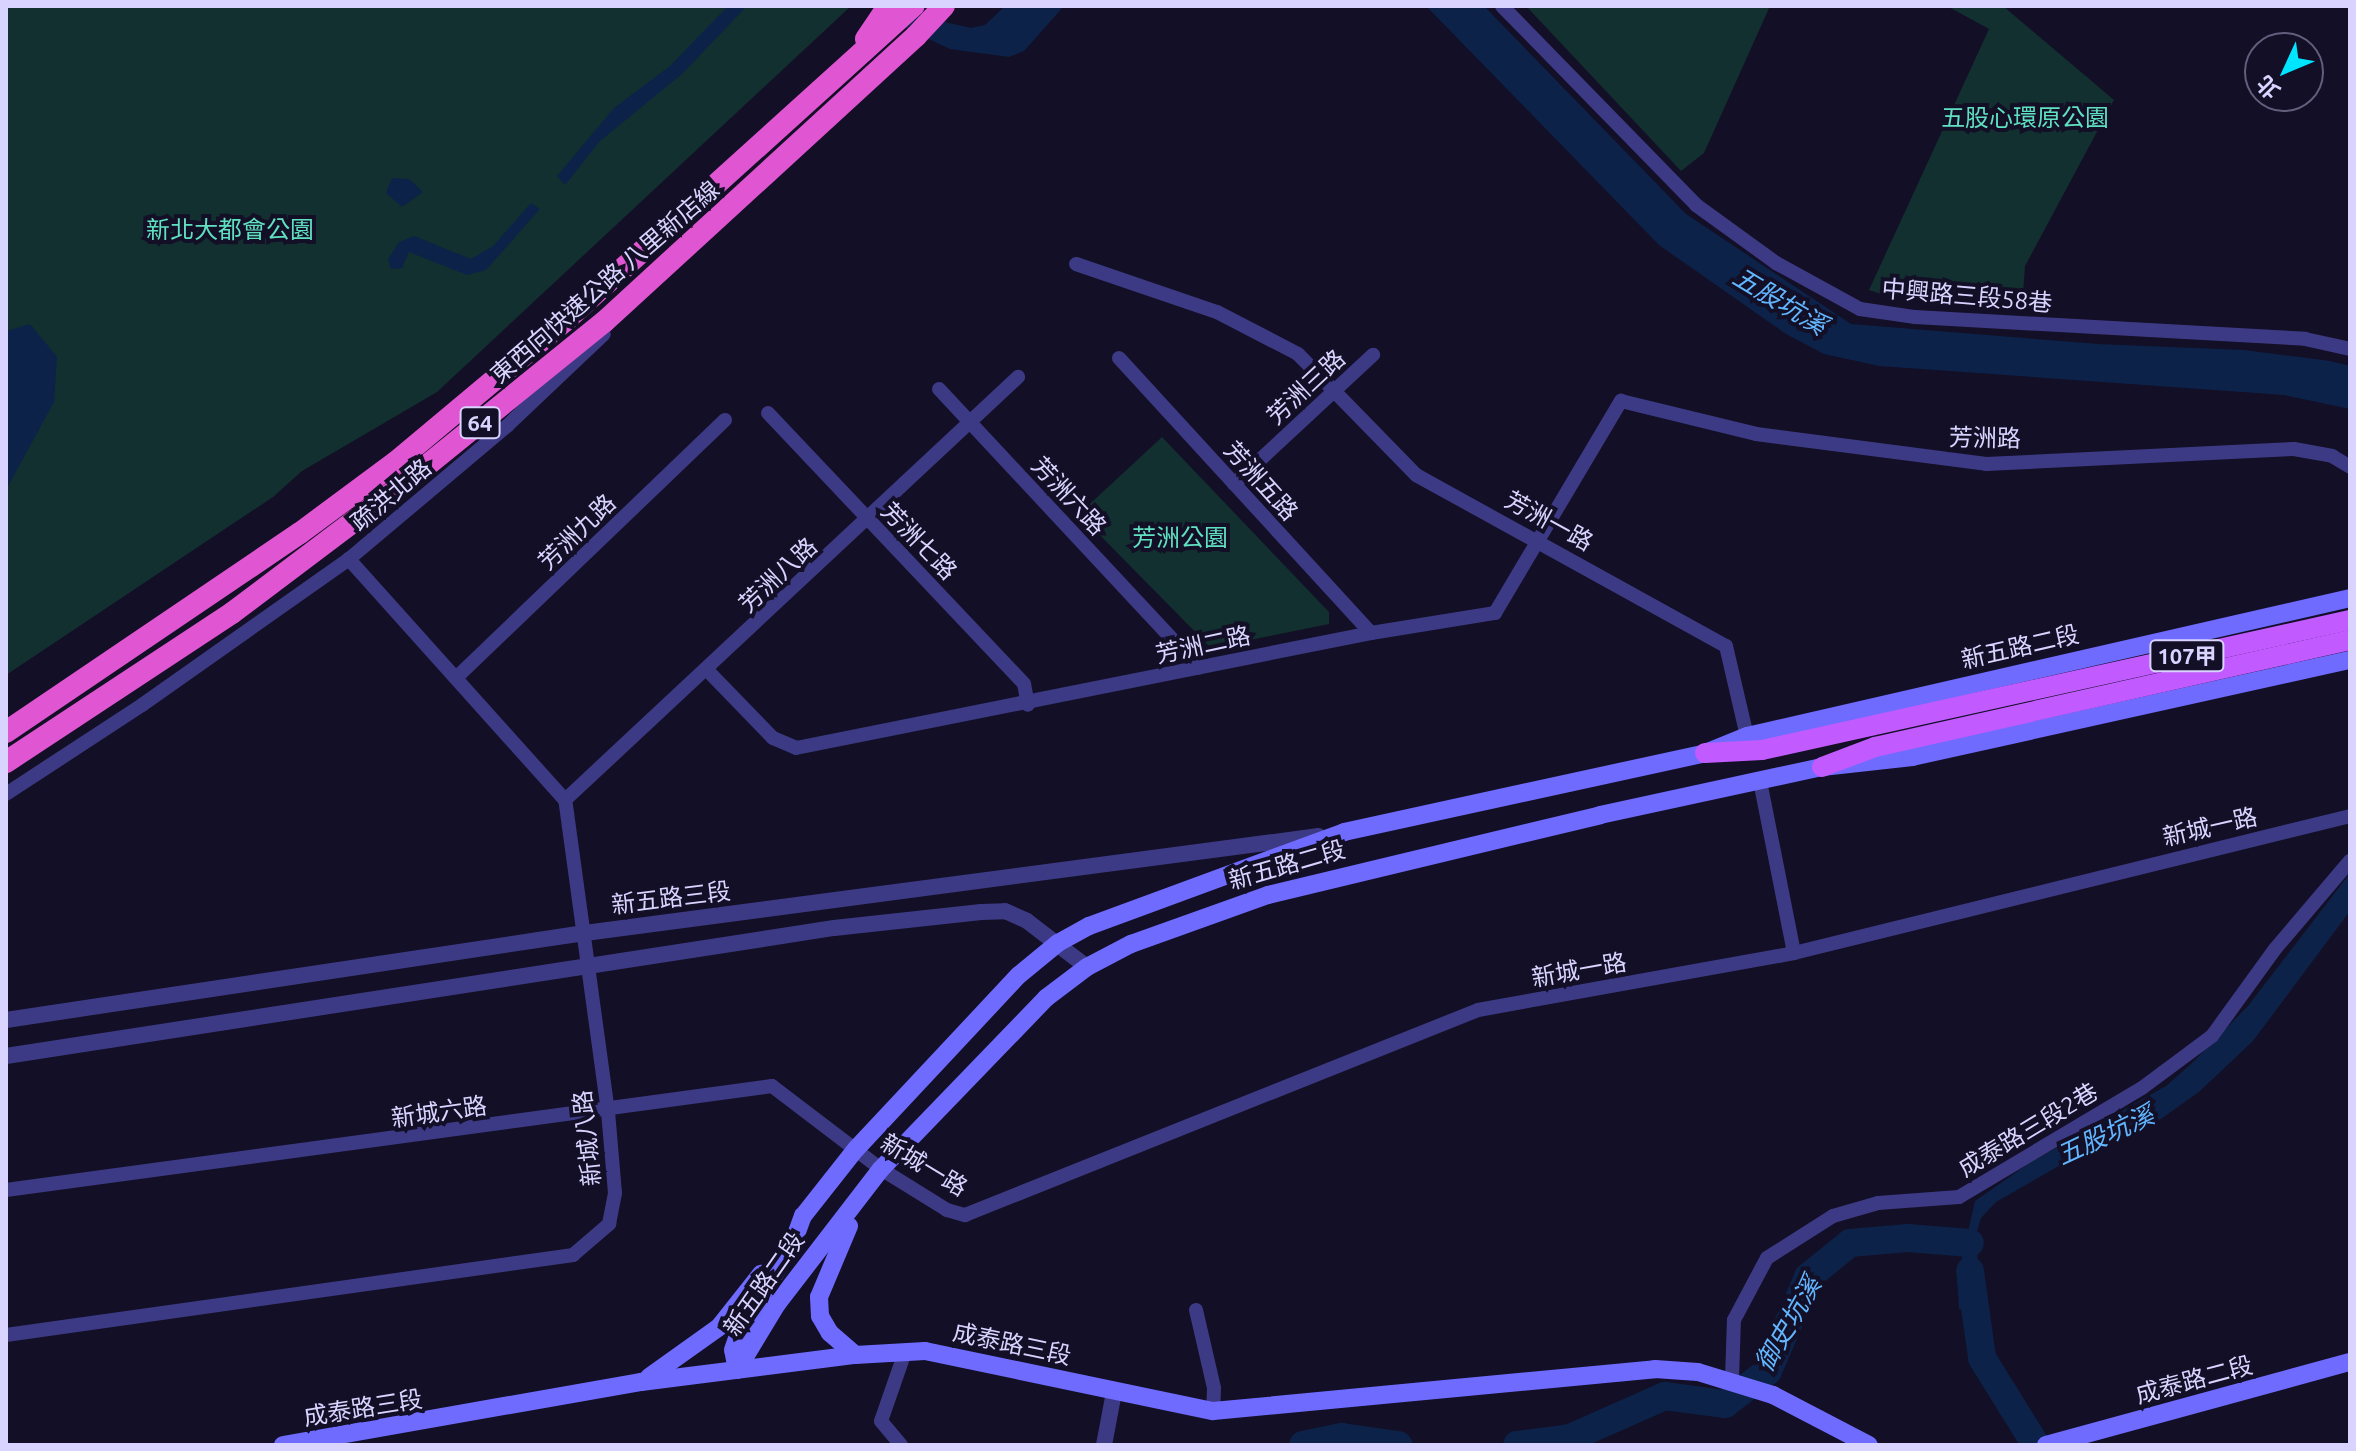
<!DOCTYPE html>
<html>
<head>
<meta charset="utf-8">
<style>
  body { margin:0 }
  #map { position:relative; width:2356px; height:1451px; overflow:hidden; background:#130f26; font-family:Ubuntu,"Noto Sans TC",sans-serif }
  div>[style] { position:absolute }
  .green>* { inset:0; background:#12302f }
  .water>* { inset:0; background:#0c2248 }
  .river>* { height:28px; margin:-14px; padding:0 14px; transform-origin:14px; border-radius:14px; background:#0c2248 }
  .minor>* { height:14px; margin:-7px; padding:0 7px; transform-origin:7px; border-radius:7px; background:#3d3a85 }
  .tertiary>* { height:16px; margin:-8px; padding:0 8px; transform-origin:8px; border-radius:8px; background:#3d3a85 }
  .secondary>* { height:18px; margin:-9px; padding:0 9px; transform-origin:9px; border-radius:9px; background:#6f6bff }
  .primary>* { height:20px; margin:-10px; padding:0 10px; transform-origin:10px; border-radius:10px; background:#c25bff }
  .trunk>* { height:22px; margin:-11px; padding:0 11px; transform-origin:11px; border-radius:11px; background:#e055d1 }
  .trunk-bridge>* { height:22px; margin:-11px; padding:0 11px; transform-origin:11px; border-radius:11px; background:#e055d1 }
  span { translate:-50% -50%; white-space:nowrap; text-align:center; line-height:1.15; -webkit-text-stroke:8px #130f26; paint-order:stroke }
  .shield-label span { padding:2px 6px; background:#130f26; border:2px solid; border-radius:6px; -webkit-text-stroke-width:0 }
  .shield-label { font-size:22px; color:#d9d4ff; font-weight:700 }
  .park-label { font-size:24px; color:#5fe0c0 }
  .street-label { font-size:24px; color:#d9d4ff }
  .water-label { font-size:26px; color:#62b6ff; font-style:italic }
  .frame { position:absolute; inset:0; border:8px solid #d9d4ff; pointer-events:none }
  .north { position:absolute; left:2244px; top:32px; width:80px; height:80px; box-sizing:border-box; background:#130f26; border:2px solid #625e7d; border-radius:50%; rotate:226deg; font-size:22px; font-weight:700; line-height:32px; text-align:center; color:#d9d4ff }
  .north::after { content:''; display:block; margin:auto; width:28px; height:36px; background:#00e5ff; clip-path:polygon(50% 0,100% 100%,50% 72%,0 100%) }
</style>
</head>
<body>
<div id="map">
  <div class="green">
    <div style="clip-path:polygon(6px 6px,851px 6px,437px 392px,302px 471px,273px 497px,6px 675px)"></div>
    <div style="clip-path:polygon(1526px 6px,1770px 6px,1704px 153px,1681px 171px)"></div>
    <div style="clip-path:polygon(1947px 6px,2003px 6px,2114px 100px,2025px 266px,2022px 307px,1890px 297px,1869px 290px,1989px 29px)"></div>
    <div style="clip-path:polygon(1162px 437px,1329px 612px,1329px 624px,1211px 648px,1079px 514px)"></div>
  </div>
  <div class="water">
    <div style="clip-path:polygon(728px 6px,747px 6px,682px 74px,600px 141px,565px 185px,557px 176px,614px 108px,670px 66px)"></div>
    <div style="clip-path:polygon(1005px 6px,1064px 6px,1024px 51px,1009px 57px,950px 49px,903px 27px,914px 15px,971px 28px,985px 25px)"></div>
    <div style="clip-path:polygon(1426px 6px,1484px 6px,1686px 214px,1851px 324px,2098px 344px,2244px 350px,2330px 361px,2350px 366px,2350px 409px,2284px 395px,1879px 366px,1824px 354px,1786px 334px,1659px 245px)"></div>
    <div style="clip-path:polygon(392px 178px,409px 179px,423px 192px,402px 207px,386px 193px)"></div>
    <div style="clip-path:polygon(531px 203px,540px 209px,486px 270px,467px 275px,409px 252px,402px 268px,391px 269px,388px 259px,399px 242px,414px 236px,471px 259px,493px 246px)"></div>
    <div style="clip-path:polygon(30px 324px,57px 357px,54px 402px,6px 490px,6px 331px)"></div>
    <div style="clip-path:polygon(2350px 873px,2350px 911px,2253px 1041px,2200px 1091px,2143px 1132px,2129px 1131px,2071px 1159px,1996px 1202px,1981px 1218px,1976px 1235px,1981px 1309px,1959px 1309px,1957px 1280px,1975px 1201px,2028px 1164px,2166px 1086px,2192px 1063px,2248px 1006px)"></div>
  </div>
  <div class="river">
    <div style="left:1970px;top:1271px;width:88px;rotate:82.1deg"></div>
    <div style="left:1982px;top:1358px;width:102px;rotate:58.2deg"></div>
    <div style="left:1303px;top:1445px;width:40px;rotate:-12deg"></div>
    <div style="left:1342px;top:1437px;width:57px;rotate:8.1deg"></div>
    <div style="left:1517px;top:1445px;width:53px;rotate:-7.5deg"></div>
    <div style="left:1570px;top:1438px;width:104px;rotate:-23.9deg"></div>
    <div style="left:1665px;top:1396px;width:61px;rotate:7.6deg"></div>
    <div style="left:1725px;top:1404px;width:54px;rotate:-37.5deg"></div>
    <div style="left:1768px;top:1371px;width:102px;rotate:-66.9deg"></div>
    <div style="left:1808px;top:1277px;width:54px;rotate:-39deg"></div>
    <div style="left:1850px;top:1243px;width:58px;rotate:-4.9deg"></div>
    <div style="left:1908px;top:1238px;width:62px;rotate:4.6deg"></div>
  </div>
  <div class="minor">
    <div style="left:1502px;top:6px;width:278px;rotate:45.7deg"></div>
    <div style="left:1696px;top:205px;width:99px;rotate:35.9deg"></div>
    <div style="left:1776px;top:263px;width:96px;rotate:28.7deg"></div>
    <div style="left:1860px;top:309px;width:56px;rotate:8.3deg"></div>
    <div style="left:1915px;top:317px;width:391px;rotate:3.2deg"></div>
    <div style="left:2305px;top:339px;width:46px;rotate:12.5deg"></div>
    <div style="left:1076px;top:264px;width:149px;rotate:18.8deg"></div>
    <div style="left:1217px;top:312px;width:91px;rotate:27.4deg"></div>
    <div style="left:1298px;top:354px;width:169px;rotate:45.7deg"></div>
    <div style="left:1416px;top:475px;width:354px;rotate:28.9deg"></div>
    <div style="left:1726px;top:646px;width:92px;rotate:76.9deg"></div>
    <div style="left:1119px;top:358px;width:373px;rotate:47.5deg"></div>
    <div style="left:939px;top:389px;width:381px;rotate:47deg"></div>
    <div style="left:768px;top:413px;width:373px;rotate:46.6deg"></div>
    <div style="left:1024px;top:684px;width:21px;rotate:79deg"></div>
    <div style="left:1234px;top:484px;width:190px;rotate:-42.9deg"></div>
    <div style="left:708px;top:671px;width:93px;rotate:45.9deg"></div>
    <div style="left:773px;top:738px;width:25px;rotate:23deg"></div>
    <div style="left:796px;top:748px;width:586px;rotate:-11.31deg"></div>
    <div style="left:1371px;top:633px;width:126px;rotate:-9.2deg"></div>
    <div style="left:1495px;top:613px;width:247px;rotate:-59.3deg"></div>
    <div style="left:1621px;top:401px;width:139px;rotate:13.7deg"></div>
    <div style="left:1756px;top:434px;width:232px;rotate:7.4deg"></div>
    <div style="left:1986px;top:464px;width:308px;rotate:-2.8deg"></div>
    <div style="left:2294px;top:449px;width:39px;rotate:10deg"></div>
    <div style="left:2332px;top:456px;width:21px;rotate:31deg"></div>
    <div style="left:458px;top:676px;width:370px;rotate:-43.8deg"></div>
    <div style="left:1760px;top:781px;width:175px;rotate:78.8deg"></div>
    <div style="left:6px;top:794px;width:163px;rotate:-33.2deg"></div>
    <div style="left:142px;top:705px;width:253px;rotate:-35.2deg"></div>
    <div style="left:349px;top:559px;width:208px;rotate:-40.1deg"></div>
    <div style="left:508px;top:425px;width:132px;rotate:-43.5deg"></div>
    <div style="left:565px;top:800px;width:620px;rotate:-43.04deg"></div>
    <div style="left:6px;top:1190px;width:773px;rotate:-7.73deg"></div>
    <div style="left:772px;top:1086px;width:137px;rotate:37.3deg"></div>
    <div style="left:881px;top:1169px;width:78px;rotate:31.8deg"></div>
    <div style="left:947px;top:1210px;width:19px;rotate:16deg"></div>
    <div style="left:965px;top:1215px;width:552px;rotate:-21.78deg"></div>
    <div style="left:1478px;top:1010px;width:321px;rotate:-10.2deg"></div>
    <div style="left:1794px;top:953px;width:573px;rotate:-13.84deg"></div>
    <div style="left:1196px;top:1310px;width:80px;rotate:77deg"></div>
    <div style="left:1214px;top:1388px;width:23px;rotate:92deg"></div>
    <div style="left:6px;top:1335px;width:573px;rotate:-8.03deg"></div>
    <div style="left:573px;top:1255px;width:48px;rotate:-40.7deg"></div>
    <div style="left:609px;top:1224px;width:32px;rotate:-79deg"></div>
    <div style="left:615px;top:1193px;width:81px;rotate:-94.9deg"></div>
    <div style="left:608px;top:1112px;width:315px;rotate:-97.8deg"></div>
    <div style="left:565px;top:800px;width:324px;rotate:-131.9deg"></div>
    <div style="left:1732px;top:1379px;width:59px;rotate:-88.1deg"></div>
    <div style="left:1734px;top:1320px;width:70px;rotate:-62deg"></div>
    <div style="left:1767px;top:1258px;width:78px;rotate:-32.5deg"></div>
    <div style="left:1833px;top:1216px;width:47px;rotate:-16.1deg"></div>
    <div style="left:1878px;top:1203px;width:81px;rotate:-4.2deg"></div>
    <div style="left:1959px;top:1197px;width:213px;rotate:-30.8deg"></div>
    <div style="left:2142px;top:1088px;width:87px;rotate:-36.6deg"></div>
    <div style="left:2212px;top:1036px;width:107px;rotate:-54.1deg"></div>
    <div style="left:2275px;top:949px;width:116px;rotate:-49.6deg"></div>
    <div style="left:901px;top:1445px;width:31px;rotate:-130deg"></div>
    <div style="left:881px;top:1421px;width:73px;rotate:-70.8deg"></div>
  </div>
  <div class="tertiary">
    <div style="left:6px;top:1020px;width:585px;rotate:-8.55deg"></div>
    <div style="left:585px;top:933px;width:740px;rotate:-7.53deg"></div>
    <div style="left:6px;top:1056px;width:838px;rotate:-8.79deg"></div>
    <div style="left:834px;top:928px;width:148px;rotate:-6.2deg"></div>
    <div style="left:981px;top:912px;width:24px;rotate:-2deg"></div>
    <div style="left:1005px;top:911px;width:24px;rotate:24deg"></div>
    <div style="left:1027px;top:921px;width:76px;rotate:37.5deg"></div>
    <div style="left:1104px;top:1445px;width:54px;rotate:-79.3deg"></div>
  </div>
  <div class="secondary">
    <div style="left:849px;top:1226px;width:77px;rotate:112.9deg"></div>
    <div style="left:819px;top:1297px;width:19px;rotate:87deg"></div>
    <div style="left:820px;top:1316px;width:20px;rotate:60deg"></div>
    <div style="left:830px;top:1333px;width:33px;rotate:41deg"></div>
    <div style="left:737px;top:1370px;width:20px;rotate:-101deg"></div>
    <div style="left:733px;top:1350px;width:18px;rotate:-71deg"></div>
    <div style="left:739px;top:1333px;width:105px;rotate:-59deg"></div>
    <div style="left:793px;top:1243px;width:29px;rotate:-70deg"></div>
    <div style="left:803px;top:1216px;width:85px;rotate:-51.7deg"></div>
    <div style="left:856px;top:1149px;width:238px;rotate:-46.9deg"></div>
    <div style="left:1019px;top:975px;width:50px;rotate:-39.4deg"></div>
    <div style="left:1058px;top:943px;width:35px;rotate:-29deg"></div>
    <div style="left:1089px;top:926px;width:272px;rotate:-20.2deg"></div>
    <div style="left:1344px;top:832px;width:370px;rotate:-12.3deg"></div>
    <div style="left:1705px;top:753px;width:45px;rotate:-22deg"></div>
    <div style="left:1747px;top:736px;width:619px;rotate:-12.89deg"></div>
    <div style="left:737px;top:1370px;width:77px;rotate:-58.8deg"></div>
    <div style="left:777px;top:1304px;width:170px;rotate:-52.4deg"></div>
    <div style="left:881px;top:1169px;width:238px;rotate:-46deg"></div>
    <div style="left:1046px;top:998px;width:51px;rotate:-37.1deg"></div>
    <div style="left:1087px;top:967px;width:50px;rotate:-27.6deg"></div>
    <div style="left:1131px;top:944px;width:145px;rotate:-19.7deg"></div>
    <div style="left:1268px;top:895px;width:342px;rotate:-13.5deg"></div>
    <div style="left:1600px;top:815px;width:227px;rotate:-12.2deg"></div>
    <div style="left:1822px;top:767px;width:91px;rotate:-6.3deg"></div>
    <div style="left:1912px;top:757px;width:449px;rotate:-12.5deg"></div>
    <div style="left:649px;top:1377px;width:86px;rotate:-35.5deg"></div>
    <div style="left:719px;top:1327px;width:68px;rotate:-51.6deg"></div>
    <div style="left:283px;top:1445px;width:364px;rotate:-10deg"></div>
    <div style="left:641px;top:1382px;width:216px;rotate:-7.2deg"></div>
    <div style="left:855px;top:1355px;width:70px;rotate:-3.3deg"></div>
    <div style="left:925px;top:1351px;width:294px;rotate:11.8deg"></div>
    <div style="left:1213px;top:1411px;width:444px;rotate:-5.4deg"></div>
    <div style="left:1655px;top:1369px;width:43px;rotate:4deg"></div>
    <div style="left:1698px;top:1372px;width:78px;rotate:17deg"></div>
    <div style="left:1773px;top:1395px;width:108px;rotate:27.5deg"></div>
    <div style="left:2046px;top:1445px;width:315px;rotate:-15.3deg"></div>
  </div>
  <div class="primary">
    <div style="left:1705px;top:753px;width:57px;rotate:-3deg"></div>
    <div style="left:1762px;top:750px;width:602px;rotate:-12.47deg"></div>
    <div style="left:1822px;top:767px;width:57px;rotate:-20.7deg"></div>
    <div style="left:1875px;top:747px;width:487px;rotate:-12.7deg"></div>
  </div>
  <div class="trunk">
    <div style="left:916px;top:36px;width:41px;rotate:-47deg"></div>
    <div style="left:866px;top:39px;width:40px;rotate:-56deg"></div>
    <div style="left:6px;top:732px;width:355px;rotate:-34.1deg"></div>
    <div style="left:300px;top:533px;width:119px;rotate:-36.5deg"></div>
    <div style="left:396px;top:462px;width:223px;rotate:-39.9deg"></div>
    <div style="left:567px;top:319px;width:467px;rotate:-42.1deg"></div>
  </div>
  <div class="trunk-bridge">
    <div style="left:6px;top:762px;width:271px;rotate:-33.4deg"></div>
    <div style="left:232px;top:613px;width:229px;rotate:-37deg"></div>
    <div style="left:415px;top:475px;width:243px;rotate:-39deg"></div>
    <div style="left:604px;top:322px;width:423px;rotate:-42.5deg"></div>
  </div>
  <div class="shield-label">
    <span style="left:480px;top:423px">64</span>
    <span style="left:2187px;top:656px">107甲</span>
  </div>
  <div class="park-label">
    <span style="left:2025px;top:118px">五股心環原公園</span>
    <span style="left:230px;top:230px">新北大都會公園</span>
    <span style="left:1180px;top:538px">芳洲公園</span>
  </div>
  <div class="street-label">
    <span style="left:605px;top:282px;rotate:-41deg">東西向快速公路 八里新店線</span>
    <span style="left:1967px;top:296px;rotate:5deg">中興路三段58巷</span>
    <span style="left:1306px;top:387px;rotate:-43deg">芳洲三路</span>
    <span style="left:1985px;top:438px;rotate:1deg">芳洲路</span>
    <span style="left:1261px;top:481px;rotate:48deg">芳洲五路</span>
    <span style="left:391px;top:495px;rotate:-40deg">疏洪北路</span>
    <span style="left:1069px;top:496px;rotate:47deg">芳洲六路</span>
    <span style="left:1549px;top:521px;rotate:29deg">芳洲一路</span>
    <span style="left:577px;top:532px;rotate:-44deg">芳洲九路</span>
    <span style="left:919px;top:541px;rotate:46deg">芳洲七路</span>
    <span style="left:778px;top:575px;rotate:-43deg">芳洲八路</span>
    <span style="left:1203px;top:645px;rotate:-12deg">芳洲二路</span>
    <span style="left:2020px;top:647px;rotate:-13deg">新五路二段</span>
    <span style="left:2210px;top:827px;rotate:-13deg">新城一路</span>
    <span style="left:1287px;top:865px;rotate:-16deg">新五路二段</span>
    <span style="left:671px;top:898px;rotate:-7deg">新五路三段</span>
    <span style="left:1579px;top:970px;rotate:-10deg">新城一路</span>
    <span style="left:439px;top:1112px;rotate:-8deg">新城六路</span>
    <span style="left:2028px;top:1130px;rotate:-31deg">成泰路三段2巷</span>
    <span style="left:587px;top:1138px;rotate:-96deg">新城八路</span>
    <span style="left:924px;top:1165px;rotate:31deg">新城一路</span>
    <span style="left:764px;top:1284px;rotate:-55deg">新五路二段</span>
    <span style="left:1012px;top:1344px;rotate:12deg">成泰路三段</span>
    <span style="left:2194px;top:1380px;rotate:-15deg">成泰路二段</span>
    <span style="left:363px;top:1408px;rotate:-9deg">成泰路三段</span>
  </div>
  <div class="water-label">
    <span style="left:1780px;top:301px;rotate:31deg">五股坑溪</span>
    <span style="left:2105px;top:1135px;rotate:-25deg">五股坑溪</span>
    <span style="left:1788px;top:1324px;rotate:-60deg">御史坑溪</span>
  </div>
  <div class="frame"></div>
  <div class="north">北</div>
</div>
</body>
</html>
